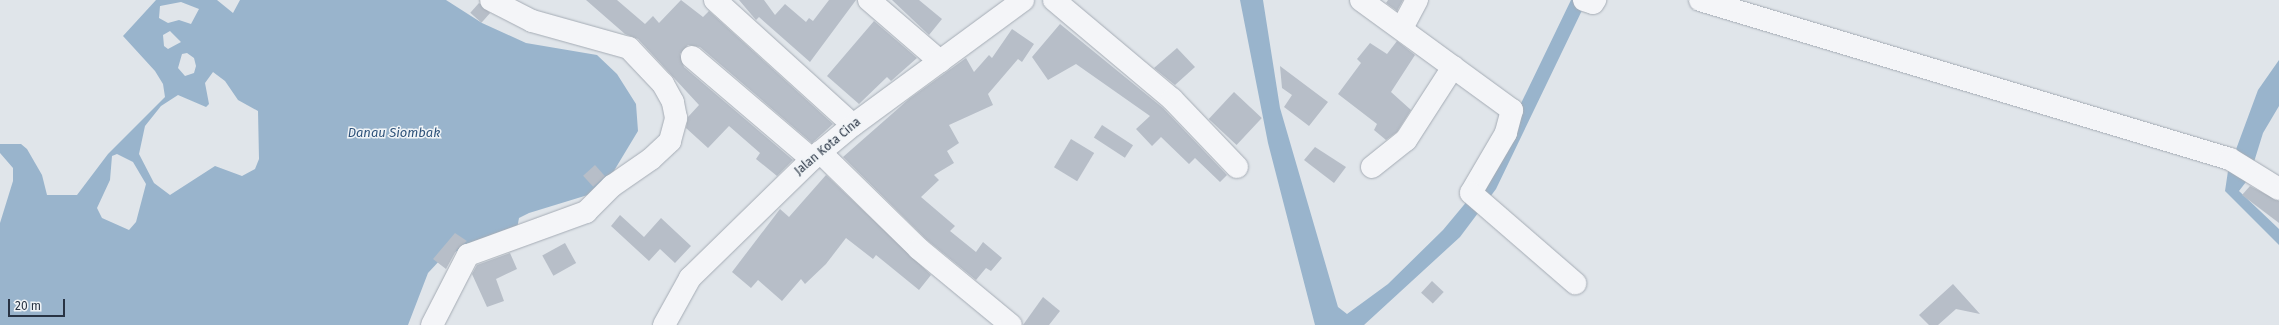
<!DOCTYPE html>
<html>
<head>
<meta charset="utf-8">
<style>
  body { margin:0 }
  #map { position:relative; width:2279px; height:325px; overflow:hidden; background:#e0e5ea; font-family:"Fira Sans",sans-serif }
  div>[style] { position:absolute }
  .water>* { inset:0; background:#99b4cc }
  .building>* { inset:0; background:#b7bec8; transform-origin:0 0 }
  .roads { filter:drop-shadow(0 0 1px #a5acb5) drop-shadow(0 0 1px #a5acb5) }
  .minor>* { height:22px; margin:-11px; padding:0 11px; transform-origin:11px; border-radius:11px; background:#f4f5f8 }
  span { translate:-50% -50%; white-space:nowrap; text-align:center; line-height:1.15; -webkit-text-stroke:3px #f0f4f7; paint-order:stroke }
  .street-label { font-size:12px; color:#283343 }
  .water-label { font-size:13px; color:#2f537a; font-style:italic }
  .scale { position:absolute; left:8px; top:299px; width:57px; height:18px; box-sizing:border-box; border:2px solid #283343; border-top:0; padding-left:5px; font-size:12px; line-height:14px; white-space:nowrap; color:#283343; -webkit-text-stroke:3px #f0f4f7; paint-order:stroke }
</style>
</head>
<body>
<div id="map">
  <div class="water">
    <div style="clip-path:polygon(evenodd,156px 0,217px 0,233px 13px,240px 0,446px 0,482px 23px,526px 43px,597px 55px,617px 74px,636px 104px,638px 131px,606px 184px,591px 194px,529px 213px,519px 218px,516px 234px,465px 247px,441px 259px,428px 273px,408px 325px,0 325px,0 223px,13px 181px,13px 168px,0 153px,0 144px,21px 144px,27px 149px,42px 175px,47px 195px,77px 195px,108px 154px,165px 97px,163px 84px,155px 71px,123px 36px,156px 0,181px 2px,199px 9px,191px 24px,179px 20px,168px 23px,159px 18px,160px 6px,181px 2px,156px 0,170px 31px,181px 42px,168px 49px,164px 46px,163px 35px,170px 31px,156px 0,187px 53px,194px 58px,196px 66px,194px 73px,185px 76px,178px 68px,182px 54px,187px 53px,156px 0,213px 72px,225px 81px,238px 100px,258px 111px,259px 159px,255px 169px,242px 176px,215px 166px,170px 195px,154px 183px,139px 154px,145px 126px,161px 106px,178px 95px,206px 107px,209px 104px,205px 83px,213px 72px,156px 0,117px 154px,133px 162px,146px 184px,136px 222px,129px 230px,102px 218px,97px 208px,110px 180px,112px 156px,117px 154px)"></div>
    <div style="clip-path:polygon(1240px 0,1263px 0,1280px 108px,1338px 307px,1347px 314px,1388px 284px,1443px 230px,1483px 182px,1571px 0,1587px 0,1496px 189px,1460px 237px,1364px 325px,1315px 325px,1268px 143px)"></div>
    <div style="clip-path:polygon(2279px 60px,2279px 106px,2263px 133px,2249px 178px,2239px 191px,2279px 229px,2279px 245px,2225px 191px,2228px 171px,2258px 90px)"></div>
  </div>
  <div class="building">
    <div style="clip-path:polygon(586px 0,617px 0,645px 24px,653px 16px,659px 23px,681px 0,703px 17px,709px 11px,833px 124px,812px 143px,700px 47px,688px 45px,680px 54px,684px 67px,793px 160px,777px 176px,756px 159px,760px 153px,729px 126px,708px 148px,686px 128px,688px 117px,699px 105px,638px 39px,625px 34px)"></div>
    <div style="clip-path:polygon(739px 0,764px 0,775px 15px,785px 4px,806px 22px,809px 18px,813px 21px,829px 0,856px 0,810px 62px,759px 17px,756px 20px)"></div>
    <div style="clip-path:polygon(892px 0,919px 0,942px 19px,929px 35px)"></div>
    <div style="clip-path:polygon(1388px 0,1403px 0,1397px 11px,1386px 3px)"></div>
    <div style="left:479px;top:3px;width:15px;height:13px;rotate:42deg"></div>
    <div style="clip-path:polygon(874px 21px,917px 58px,891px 81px,887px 77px,859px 104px,827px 76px)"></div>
    <div style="clip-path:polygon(1060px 24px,1163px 108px,1227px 175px,1220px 182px,1195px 158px,1189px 164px,1161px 137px,1152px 146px,1136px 129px,1150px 116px,1076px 64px,1048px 80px,1032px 57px)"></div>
    <div style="clip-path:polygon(1012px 29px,1034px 44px,1022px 62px,1018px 59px,988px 94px,993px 105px,949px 125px,959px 143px,947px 151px,954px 163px,934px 175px,939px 180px,921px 197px,955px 226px,950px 231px,976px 252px,983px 242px,1002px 258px,991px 271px,986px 268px,976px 280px,927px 240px,843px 157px,909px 99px,966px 58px,974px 72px,989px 55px,992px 58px)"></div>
    <div style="clip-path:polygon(1397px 41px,1415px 55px,1391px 92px,1411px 110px,1397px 132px,1386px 140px,1374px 130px,1377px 124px,1338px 94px,1361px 63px,1357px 59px,1370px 43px,1387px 54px)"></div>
    <div style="clip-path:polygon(1177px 48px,1195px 67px,1175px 85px,1154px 68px)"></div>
    <div style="clip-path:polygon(1280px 66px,1328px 102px,1309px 126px,1284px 107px,1292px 95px,1282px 88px)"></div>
    <div style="left:1234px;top:92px;width:38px;height:37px;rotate:43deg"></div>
    <div style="left:1102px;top:125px;width:37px;height:15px;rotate:33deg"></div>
    <div style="left:1071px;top:139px;width:27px;height:33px;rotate:31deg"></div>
    <div style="clip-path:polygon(1315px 147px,1346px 167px,1334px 183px,1304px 160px)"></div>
    <div style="left:595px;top:165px;width:15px;height:16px;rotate:48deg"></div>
    <div style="clip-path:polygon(826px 175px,931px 275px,919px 290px,876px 255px,873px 259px,846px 238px,826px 264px,805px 284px,801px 279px,782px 301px,758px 280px,751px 288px,732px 272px,780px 209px,789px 217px)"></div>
    <div style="clip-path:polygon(2250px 186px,2279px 201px,2279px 223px,2242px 195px)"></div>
    <div style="clip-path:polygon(620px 215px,644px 237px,661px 218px,691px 246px,675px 263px,660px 249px,649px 261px,611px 226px)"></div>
    <div style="clip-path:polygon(455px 233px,467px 241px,457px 249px,446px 269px,433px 259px)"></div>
    <div style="left:565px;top:243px;width:23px;height:26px;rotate:61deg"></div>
    <div style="clip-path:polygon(510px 253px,517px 269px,496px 279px,504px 301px,487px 307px,472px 274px,477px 265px)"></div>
    <div style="left:1432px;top:281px;width:16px;height:16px;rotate:43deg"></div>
    <div style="clip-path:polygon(1953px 284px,1980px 314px,1956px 309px,1938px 325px,1929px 325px,1919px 315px)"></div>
    <div style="clip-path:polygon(1043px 297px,1060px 311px,1049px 325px,1023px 325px)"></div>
  </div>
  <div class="roads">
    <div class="minor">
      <div style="left:715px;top:0;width:186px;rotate:42.2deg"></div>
      <div style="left:869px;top:0;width:94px;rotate:40.7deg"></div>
      <div style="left:1054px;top:0;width:154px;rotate:40deg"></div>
      <div style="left:1172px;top:99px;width:94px;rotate:46.3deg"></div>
      <div style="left:1361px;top:0;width:187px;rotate:36.1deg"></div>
      <div style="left:1512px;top:110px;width:24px;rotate:105deg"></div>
      <div style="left:1506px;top:133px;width:69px;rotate:120.3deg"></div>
      <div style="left:1471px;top:193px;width:138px;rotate:40.9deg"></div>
      <div style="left:1584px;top:0;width:9px;rotate:18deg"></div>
      <div style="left:1593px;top:3px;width:4px;rotate:-56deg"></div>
      <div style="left:1700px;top:0;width:553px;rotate:16.7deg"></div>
      <div style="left:2230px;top:159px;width:57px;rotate:31.5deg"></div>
      <div style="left:1402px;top:28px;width:32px;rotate:-62deg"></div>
      <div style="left:692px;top:57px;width:157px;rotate:40.4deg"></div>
      <div style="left:820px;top:152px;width:139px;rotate:44.4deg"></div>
      <div style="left:919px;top:249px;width:119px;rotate:39.6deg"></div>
      <div style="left:1372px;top:167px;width:43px;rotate:-38.5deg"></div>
      <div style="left:1406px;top:140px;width:87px;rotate:-57.2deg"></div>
      <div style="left:432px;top:325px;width:79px;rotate:-62.8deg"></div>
      <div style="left:468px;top:255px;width:126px;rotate:-20deg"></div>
      <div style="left:586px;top:212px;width:37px;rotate:-45deg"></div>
      <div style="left:612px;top:186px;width:47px;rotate:-34.7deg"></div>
      <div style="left:651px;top:159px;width:26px;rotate:-43deg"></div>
      <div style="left:670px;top:141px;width:24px;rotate:-75deg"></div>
      <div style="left:676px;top:118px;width:16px;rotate:-101deg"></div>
      <div style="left:673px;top:102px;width:21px;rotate:-119deg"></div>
      <div style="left:663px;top:84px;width:50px;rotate:-133.4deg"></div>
      <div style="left:629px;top:48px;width:101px;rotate:-164.4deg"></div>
      <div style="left:532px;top:21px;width:46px;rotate:-152.9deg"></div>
      <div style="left:664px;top:325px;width:54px;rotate:-61deg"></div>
      <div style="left:690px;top:278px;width:170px;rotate:-44.3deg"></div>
      <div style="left:812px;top:159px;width:53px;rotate:-39.7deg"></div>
      <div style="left:853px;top:125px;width:211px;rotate:-36.3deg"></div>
    </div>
  </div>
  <div class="street-label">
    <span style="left:828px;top:147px;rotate:-40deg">Jalan Kota Cina</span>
  </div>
  <div class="water-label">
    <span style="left:394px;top:133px">Danau Siombak</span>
  </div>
  <div class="scale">20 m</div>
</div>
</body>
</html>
